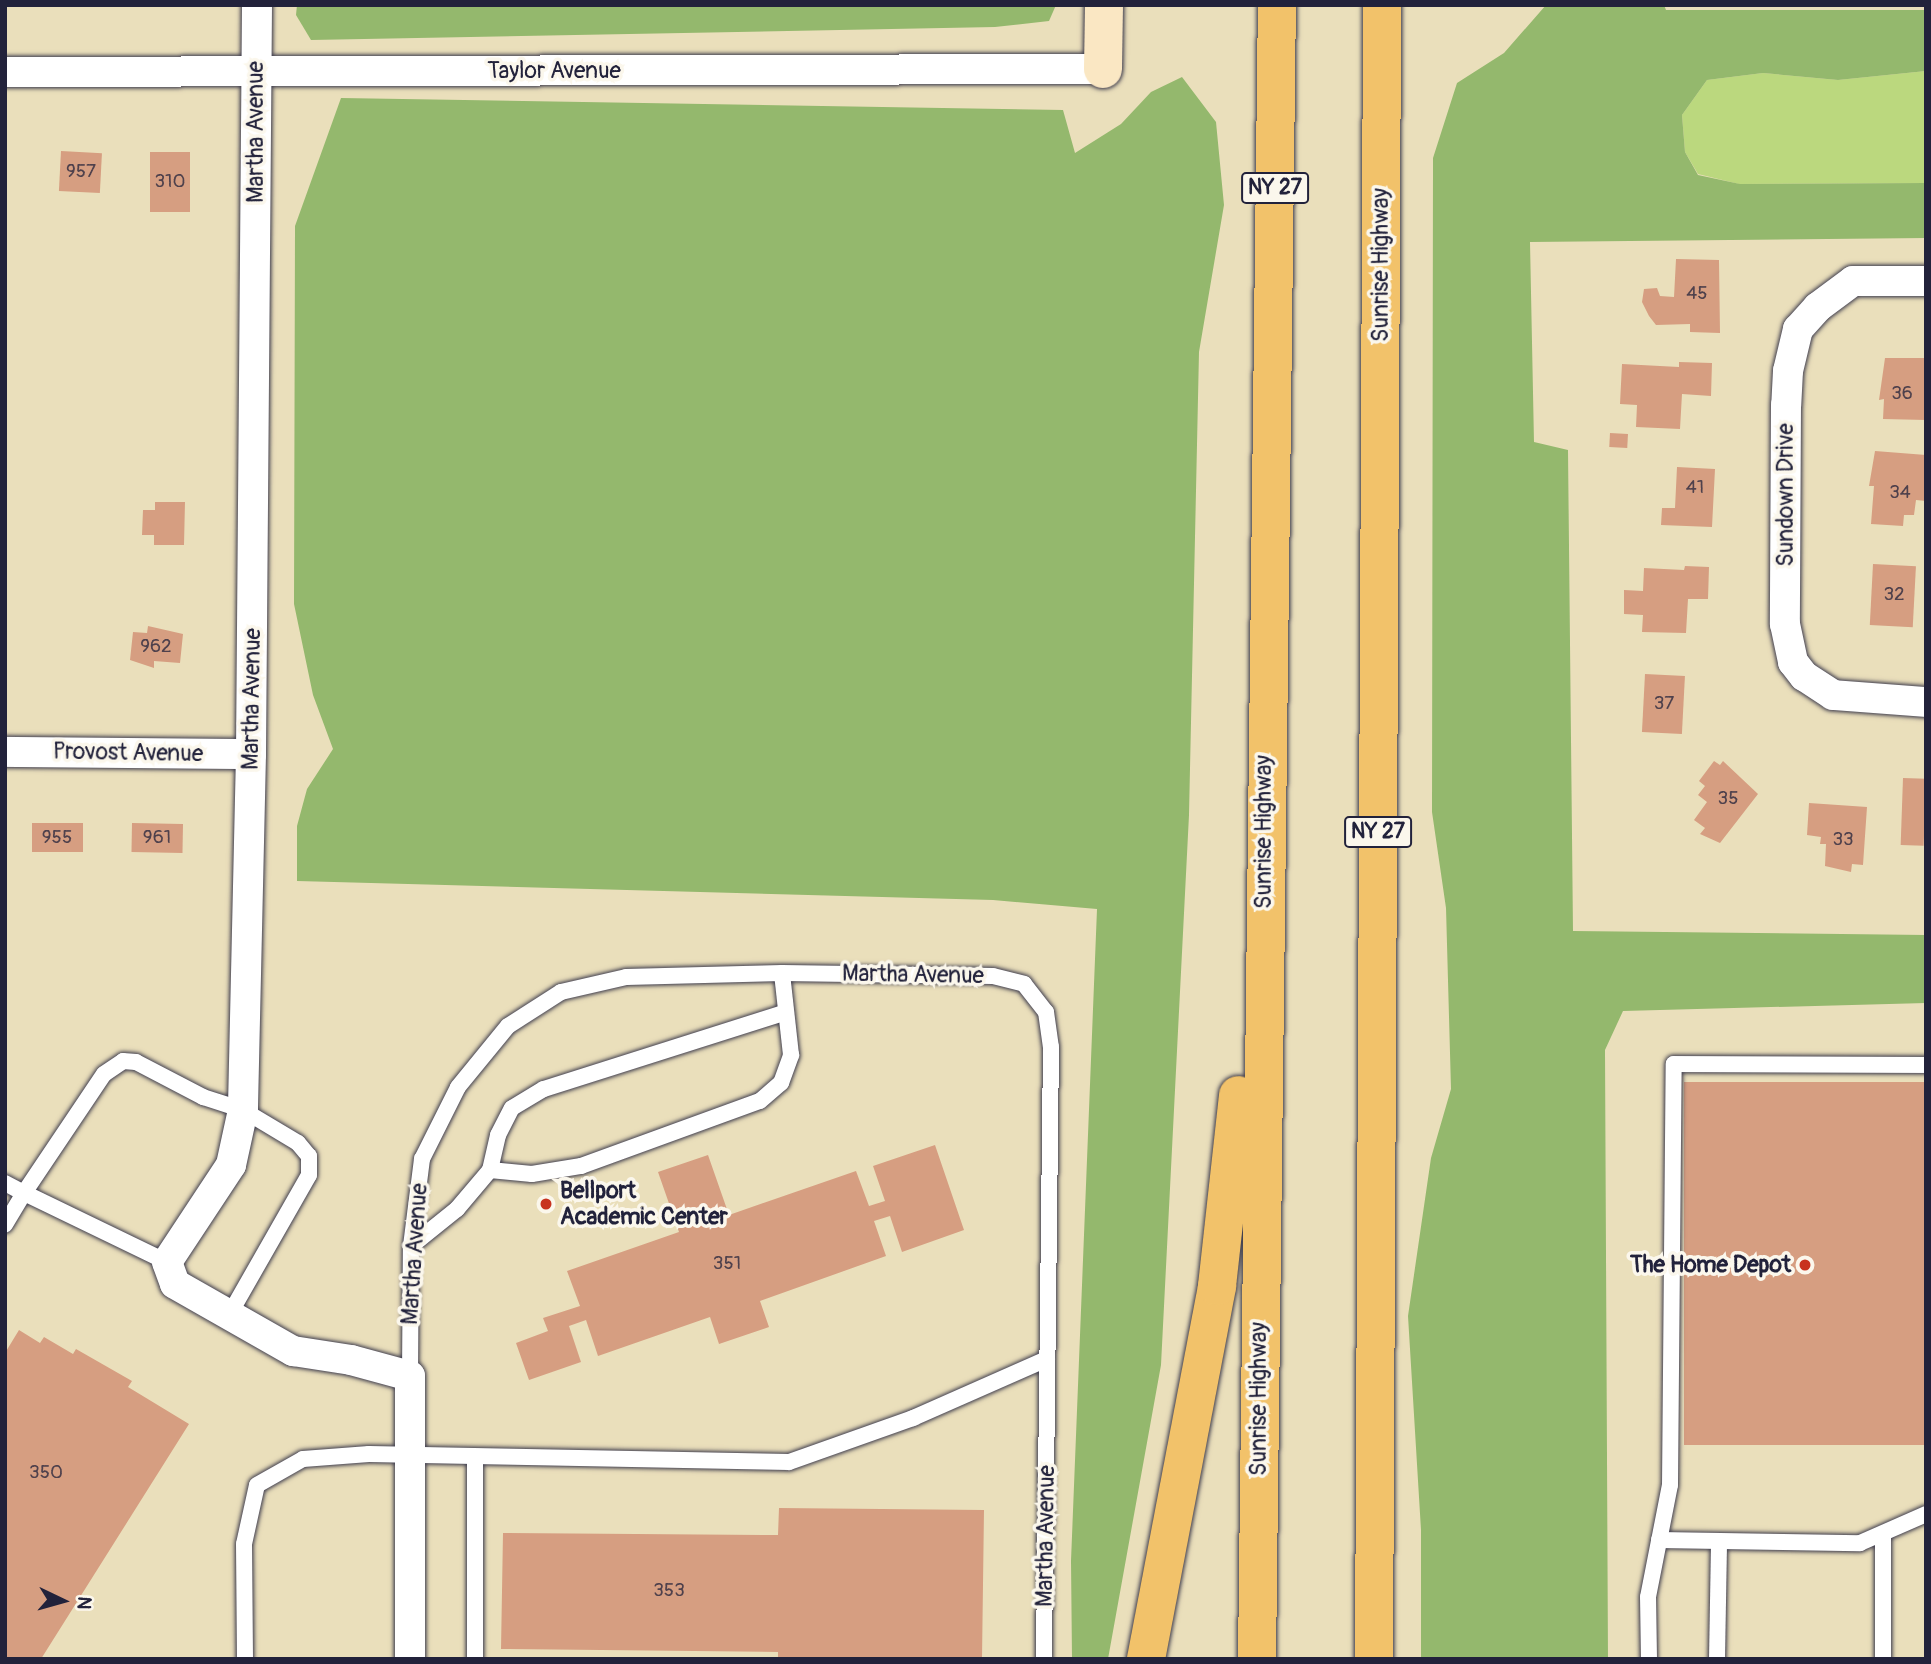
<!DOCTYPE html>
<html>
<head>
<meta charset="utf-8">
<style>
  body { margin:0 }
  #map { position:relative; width:1931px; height:1664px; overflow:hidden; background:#eadfbb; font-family:Pangolin,sans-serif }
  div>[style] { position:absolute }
  .green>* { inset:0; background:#bbd87e }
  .forest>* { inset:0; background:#94b86d }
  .building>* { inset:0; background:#d69e81; transform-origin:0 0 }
  .roads { filter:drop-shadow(0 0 2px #403e4e) drop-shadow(0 0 2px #403e4e) }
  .lane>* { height:16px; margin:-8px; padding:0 8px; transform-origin:8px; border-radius:8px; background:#fff }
  .street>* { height:30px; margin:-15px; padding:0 15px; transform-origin:15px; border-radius:15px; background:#fff }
  .secondary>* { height:38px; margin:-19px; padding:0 19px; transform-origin:19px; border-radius:19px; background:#fae7c3 }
  .highway>* { height:38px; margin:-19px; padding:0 19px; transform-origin:19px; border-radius:19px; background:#f2c26a }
  .dots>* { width:19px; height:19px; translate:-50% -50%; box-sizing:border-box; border:4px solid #fbf7ec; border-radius:50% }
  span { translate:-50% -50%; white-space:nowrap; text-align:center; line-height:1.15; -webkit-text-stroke:7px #fbf7ec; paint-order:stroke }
  .number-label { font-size:19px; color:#4f414c }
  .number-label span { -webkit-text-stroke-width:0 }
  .shield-label span { padding:2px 5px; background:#fbf7ec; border:2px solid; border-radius:5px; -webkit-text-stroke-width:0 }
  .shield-label { font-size:21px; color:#22223b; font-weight:700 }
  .street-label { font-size:23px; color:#22223b }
  .poi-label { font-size:23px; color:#22223b; font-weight:700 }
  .left { translate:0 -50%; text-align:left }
  .right { translate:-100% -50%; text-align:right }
  .frame { position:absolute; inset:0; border:7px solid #22223b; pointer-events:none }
  .north { position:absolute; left:28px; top:1566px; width:70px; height:70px; -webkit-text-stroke:5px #fbf7ec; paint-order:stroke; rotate:95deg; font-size:19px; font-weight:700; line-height:28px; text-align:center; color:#22223b }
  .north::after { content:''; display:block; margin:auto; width:24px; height:32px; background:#22223b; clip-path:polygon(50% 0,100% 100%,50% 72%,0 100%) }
</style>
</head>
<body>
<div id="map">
  <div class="green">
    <div style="clip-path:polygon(1926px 71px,1926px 183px,1739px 184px,1698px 174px,1685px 152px,1682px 115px,1707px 80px,1763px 73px,1838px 80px)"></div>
  </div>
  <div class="forest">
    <div style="clip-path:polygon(297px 5px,1056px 5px,1049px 21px,995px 27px,311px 40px,296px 15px)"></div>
    <div style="clip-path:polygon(1546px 5px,1664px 5px,1666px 10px,1926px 10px,1926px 71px,1838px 80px,1763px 73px,1707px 80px,1682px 115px,1685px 152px,1698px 175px,1740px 184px,1926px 183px,1926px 238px,1530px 242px,1534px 442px,1568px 450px,1573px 931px,1926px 935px,1926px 1003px,1623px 1011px,1605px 1050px,1608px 1659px,1421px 1659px,1421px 1530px,1408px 1316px,1431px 1158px,1451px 1089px,1446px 908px,1432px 812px,1433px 158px,1457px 83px,1504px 53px)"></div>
    <div style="clip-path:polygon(1182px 77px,1216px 122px,1224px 205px,1199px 352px,1189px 815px,1161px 1365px,1108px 1659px,1072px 1659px,1071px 1561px,1097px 909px,993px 900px,297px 881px,297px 826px,307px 789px,333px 749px,313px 695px,294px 604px,295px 226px,341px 98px,1063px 110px,1075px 153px,1121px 124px,1151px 92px)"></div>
  </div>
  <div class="building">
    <div style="left:61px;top:151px;width:41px;height:40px;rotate:3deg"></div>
    <div style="left:150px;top:152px;width:40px;height:60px"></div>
    <div style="clip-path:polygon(1676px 259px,1719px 260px,1720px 333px,1690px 332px,1690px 324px,1656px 325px,1649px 316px,1642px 302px,1644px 289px,1657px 288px,1660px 296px,1674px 297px)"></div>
    <div style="clip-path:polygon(1885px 358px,1926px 358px,1926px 420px,1883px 419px,1884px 399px,1879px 400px)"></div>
    <div style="clip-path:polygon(1679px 362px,1712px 363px,1711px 396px,1682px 394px,1680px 429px,1636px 427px,1637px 405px,1620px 404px,1622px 364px,1679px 367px)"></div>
    <div style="left:1610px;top:433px;width:18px;height:14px;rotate:3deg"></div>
    <div style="clip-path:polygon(1875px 451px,1926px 455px,1926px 501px,1916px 500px,1914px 515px,1904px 515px,1903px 526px,1871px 524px,1874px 486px,1869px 486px)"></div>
    <div style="clip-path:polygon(1677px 467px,1715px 469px,1712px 527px,1661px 525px,1662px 508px,1675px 508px)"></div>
    <div style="clip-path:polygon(155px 502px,185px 502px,184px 545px,154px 545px,154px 535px,142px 535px,143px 510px,155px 510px)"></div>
    <div style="left:1873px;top:564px;width:43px;height:61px;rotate:3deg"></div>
    <div style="clip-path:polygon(1685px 566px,1709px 567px,1708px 599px,1688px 599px,1686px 633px,1642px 632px,1643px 615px,1624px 614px,1624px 590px,1643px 591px,1644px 568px,1684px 570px)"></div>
    <div style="clip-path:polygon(148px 626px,183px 634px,180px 663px,154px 661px,154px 668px,130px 660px,133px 632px,147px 633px)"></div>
    <div style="left:1645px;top:674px;width:40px;height:58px;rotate:3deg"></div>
    <div style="clip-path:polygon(1714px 761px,1720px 765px,1723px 761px,1758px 794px,1720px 843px,1700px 834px,1705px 828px,1694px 820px,1707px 802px,1698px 795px,1705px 786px,1699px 781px)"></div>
    <div style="left:1903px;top:778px;width:23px;height:67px;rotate:2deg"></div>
    <div style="clip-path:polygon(1809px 803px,1867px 807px,1863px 865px,1852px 864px,1851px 872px,1825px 866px,1826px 844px,1820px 844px,1821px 837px,1807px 835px)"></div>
    <div style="left:32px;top:823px;width:51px;height:29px"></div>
    <div style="left:132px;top:823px;width:51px;height:29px;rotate:1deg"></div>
    <div style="left:1684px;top:1082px;width:242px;height:363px"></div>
    <div style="clip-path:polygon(935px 1145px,964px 1230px,902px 1252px,890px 1216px,874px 1221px,886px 1256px,760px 1301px,769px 1327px,719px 1344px,710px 1317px,598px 1356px,586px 1320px,569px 1326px,581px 1362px,529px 1380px,516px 1343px,548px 1331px,543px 1318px,580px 1306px,567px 1271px,679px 1232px,658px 1172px,708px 1155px,729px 1215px,856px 1171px,869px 1206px,885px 1201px,873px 1166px)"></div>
    <div style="clip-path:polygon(19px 1330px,40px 1343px,44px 1337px,73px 1354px,76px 1349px,132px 1381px,128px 1387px,189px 1424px,41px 1659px,5px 1659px,5px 1353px)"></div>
    <div style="clip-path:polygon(779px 1508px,984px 1510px,982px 1659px,778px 1659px,778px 1652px,501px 1649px,503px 1533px,778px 1535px)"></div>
  </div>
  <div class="roads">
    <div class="lane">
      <div style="left:490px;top:1170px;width:36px;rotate:-77deg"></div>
      <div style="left:498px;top:1135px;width:30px;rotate:-63deg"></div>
      <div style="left:512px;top:1108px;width:37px;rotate:-31deg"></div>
      <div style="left:544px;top:1089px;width:251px;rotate:-17.6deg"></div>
      <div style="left:5px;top:1183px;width:21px;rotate:28deg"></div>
      <div style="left:24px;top:1193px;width:37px;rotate:121deg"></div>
      <div style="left:411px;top:1246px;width:59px;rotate:-38.8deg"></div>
      <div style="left:457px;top:1209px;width:51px;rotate:-49.8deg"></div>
      <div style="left:490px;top:1170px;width:42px;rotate:5.4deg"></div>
      <div style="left:532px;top:1174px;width:50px;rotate:-9.3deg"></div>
      <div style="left:581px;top:1166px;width:190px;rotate:-20deg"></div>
      <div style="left:760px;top:1101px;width:28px;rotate:-41deg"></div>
      <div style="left:781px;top:1083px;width:30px;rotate:-70deg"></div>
      <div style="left:791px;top:1055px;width:82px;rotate:-96.3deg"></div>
      <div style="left:167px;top:1262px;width:159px;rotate:-154.2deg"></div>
      <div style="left:24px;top:1193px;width:143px;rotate:-56.1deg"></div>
      <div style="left:104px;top:1074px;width:23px;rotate:-34deg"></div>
      <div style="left:123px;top:1061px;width:13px;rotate:4deg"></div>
      <div style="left:136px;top:1062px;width:76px;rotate:27.6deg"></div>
      <div style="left:203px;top:1097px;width:42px;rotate:18deg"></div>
      <div style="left:243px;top:1110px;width:64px;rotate:31deg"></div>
      <div style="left:298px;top:1143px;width:17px;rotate:50deg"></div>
      <div style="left:309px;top:1156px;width:19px;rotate:90deg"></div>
      <div style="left:309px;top:1175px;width:161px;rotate:119.7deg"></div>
      <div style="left:410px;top:1376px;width:130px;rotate:-89.6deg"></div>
      <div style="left:411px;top:1246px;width:88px;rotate:-82.8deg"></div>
      <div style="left:422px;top:1159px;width:80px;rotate:-63.4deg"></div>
      <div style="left:458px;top:1087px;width:79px;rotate:-50.7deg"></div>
      <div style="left:508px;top:1026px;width:63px;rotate:-32.7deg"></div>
      <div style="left:561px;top:992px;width:67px;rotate:-13deg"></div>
      <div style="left:626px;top:977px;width:156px;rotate:-1.5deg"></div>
      <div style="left:782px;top:973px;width:211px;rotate:0.8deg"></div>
      <div style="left:993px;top:976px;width:32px;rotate:14deg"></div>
      <div style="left:1024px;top:984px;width:36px;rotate:52deg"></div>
      <div style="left:1046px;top:1012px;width:35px;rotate:82deg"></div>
      <div style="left:1051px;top:1047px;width:612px;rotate:90.66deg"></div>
      <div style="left:1883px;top:1535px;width:124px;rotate:90deg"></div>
      <div style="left:1659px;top:1540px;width:201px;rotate:0.9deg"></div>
      <div style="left:1860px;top:1543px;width:72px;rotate:-23.7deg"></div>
      <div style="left:245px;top:1659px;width:115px;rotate:-90.5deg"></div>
      <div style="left:244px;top:1544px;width:60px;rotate:-77.6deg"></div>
      <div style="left:257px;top:1485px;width:53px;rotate:-29.5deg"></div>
      <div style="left:303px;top:1459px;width:66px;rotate:-4.3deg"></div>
      <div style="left:369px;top:1454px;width:420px;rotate:1.1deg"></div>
      <div style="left:789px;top:1462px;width:132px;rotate:-19.5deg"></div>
      <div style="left:913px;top:1418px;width:146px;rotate:-23.8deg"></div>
      <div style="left:475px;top:1659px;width:200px;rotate:-90deg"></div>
      <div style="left:1649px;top:1659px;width:62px;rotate:-90.9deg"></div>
      <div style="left:1648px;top:1597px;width:114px;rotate:-78.9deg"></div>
      <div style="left:1670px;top:1485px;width:421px;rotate:-89.5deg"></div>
      <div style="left:1674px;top:1064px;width:252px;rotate:0.2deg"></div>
      <div style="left:1717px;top:1659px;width:118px;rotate:-89deg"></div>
    </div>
    <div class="street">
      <div style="left:257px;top:5px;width:749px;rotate:90.46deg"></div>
      <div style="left:251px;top:754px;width:356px;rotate:91.3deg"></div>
      <div style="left:243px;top:1110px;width:56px;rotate:102.3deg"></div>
      <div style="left:231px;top:1165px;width:116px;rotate:123.4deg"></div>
      <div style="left:167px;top:1262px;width:23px;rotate:70deg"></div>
      <div style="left:175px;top:1284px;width:136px;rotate:29.6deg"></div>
      <div style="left:293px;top:1351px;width:59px;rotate:8.8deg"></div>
      <div style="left:351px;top:1360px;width:61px;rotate:15.2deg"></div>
      <div style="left:410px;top:1376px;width:283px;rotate:90deg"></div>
      <div style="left:5px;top:72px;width:1098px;rotate:-0.16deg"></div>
      <div style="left:1926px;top:281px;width:73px;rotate:180deg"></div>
      <div style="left:1853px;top:281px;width:44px;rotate:143.4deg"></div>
      <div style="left:1818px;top:307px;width:30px;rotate:132deg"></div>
      <div style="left:1798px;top:329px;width:43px;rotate:103.4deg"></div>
      <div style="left:1788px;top:371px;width:34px;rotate:93deg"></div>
      <div style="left:1786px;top:405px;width:219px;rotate:90.3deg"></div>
      <div style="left:1785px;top:624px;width:39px;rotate:78deg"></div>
      <div style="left:1793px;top:662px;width:18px;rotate:52deg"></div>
      <div style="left:1804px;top:676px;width:35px;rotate:33deg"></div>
      <div style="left:1833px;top:695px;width:93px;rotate:4.3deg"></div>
      <div style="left:5px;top:752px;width:246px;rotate:0.5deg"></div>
    </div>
    <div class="secondary">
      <div style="left:1103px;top:69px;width:64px;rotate:-89.1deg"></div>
    </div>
    <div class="highway">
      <div style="left:1146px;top:1659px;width:380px;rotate:-79.2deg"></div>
      <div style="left:1217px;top:1286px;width:192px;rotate:-83.7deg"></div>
      <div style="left:1257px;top:1659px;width:1654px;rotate:-89.31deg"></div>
      <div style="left:1374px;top:1659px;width:1654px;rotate:-89.72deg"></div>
    </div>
  </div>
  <div class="dots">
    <div style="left:546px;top:1204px;background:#c8321e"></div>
    <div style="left:1805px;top:1265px;background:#c8321e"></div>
  </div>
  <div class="number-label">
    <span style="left:81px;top:172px">957</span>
    <span style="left:170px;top:182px">310</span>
    <span style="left:1697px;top:294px">45</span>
    <span style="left:1902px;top:394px">36</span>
    <span style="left:1695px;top:488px">41</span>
    <span style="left:1900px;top:493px">34</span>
    <span style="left:1894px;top:595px">32</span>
    <span style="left:156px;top:647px">962</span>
    <span style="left:1664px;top:704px">37</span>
    <span style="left:1728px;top:799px">35</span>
    <span style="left:57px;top:838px">955</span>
    <span style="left:157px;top:838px">961</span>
    <span style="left:1843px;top:840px">33</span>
    <span style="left:727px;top:1264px">351</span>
    <span style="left:46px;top:1473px">350</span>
    <span style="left:669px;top:1591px">353</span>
  </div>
  <div class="shield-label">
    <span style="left:1275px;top:188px">NY 27</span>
    <span style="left:1378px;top:832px">NY 27</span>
  </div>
  <div class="street-label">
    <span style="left:554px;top:71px">Taylor Avenue</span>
    <span style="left:256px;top:132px;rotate:-90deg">Martha Avenue</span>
    <span style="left:1381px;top:265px;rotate:-90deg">Sunrise Highway</span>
    <span style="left:1786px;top:495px;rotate:-90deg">Sundown Drive</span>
    <span style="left:252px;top:699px;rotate:-89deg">Martha Avenue</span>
    <span style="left:128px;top:753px;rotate:1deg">Provost Avenue</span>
    <span style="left:1264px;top:832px;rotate:-90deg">Sunrise Highway</span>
    <span style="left:913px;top:975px;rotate:1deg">Martha Avenue</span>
    <span style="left:415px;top:1254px;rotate:-86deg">Martha Avenue</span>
    <span style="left:1259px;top:1399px;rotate:-90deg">Sunrise Highway</span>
    <span style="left:1046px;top:1536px;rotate:-89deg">Martha Avenue</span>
  </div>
  <div class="poi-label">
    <span class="left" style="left:560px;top:1204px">Bellport<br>Academic Center</span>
    <span class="right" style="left:1791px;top:1265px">The Home Depot</span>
  </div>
  <div class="frame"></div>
  <div class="north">N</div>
</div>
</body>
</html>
